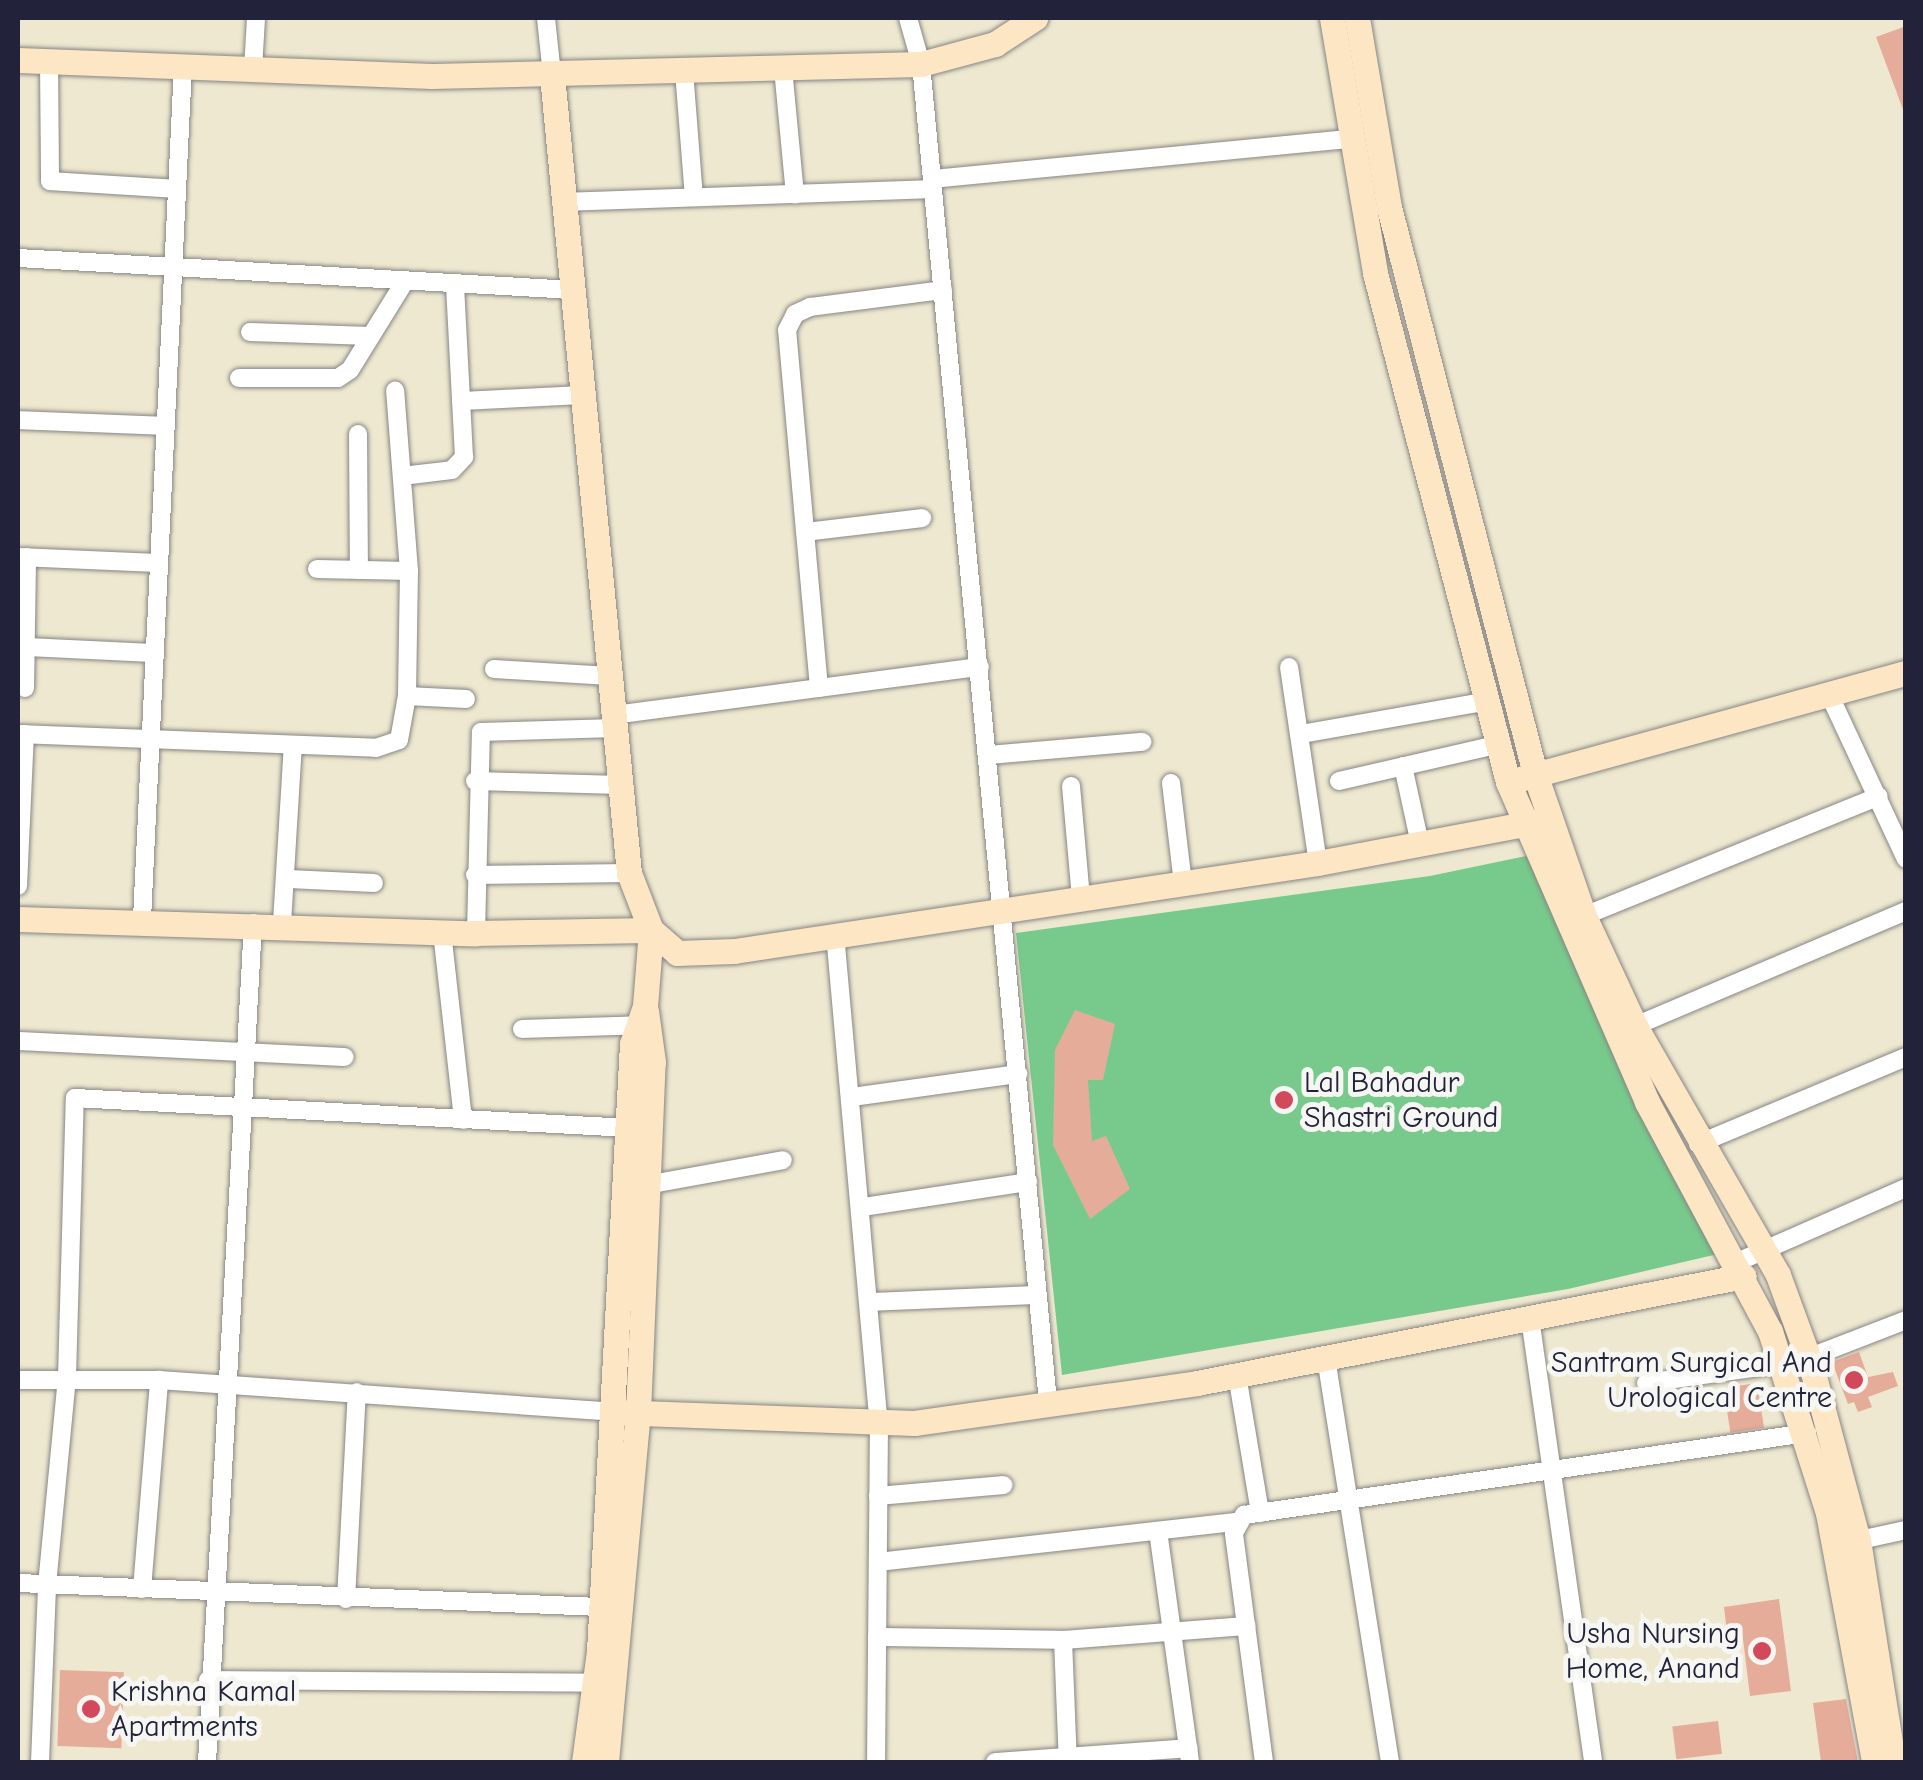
<!DOCTYPE html>
<html>
<head>
<meta charset="utf-8">
<style>
  body { margin:0 }
  #map { position:relative; width:1923px; height:1780px; overflow:hidden; background:#ede8cf; font-family:"Comic Neue",sans-serif }
  div>[style] { position:absolute }
  .green>* { inset:0; background:#77ca8c }
  .building>* { inset:0; background:#e6ac9a; transform-origin:0 0 }
  .roads { filter:drop-shadow(0 0 2px #888585) drop-shadow(0 0 2px #888585) }
  .street>* { height:18px; margin:-9px; padding:0 9px; transform-origin:9px; border-radius:9px; background:#fff }
  .secondary>* { height:25px; margin:-12.5px; padding:0 12.5px; transform-origin:12.5px; border-radius:12.5px; background:#fce6c4 }
  .dots>* { width:28px; height:28px; translate:-50% -50%; box-sizing:border-box; border:5px solid #f6f6f2; border-radius:50% }
  span { translate:-50% -50%; white-space:nowrap; text-align:center; line-height:1.15; -webkit-text-stroke:10px #f6f6f2; paint-order:stroke }
  .poi-label { font-size:30px; color:#22223b }
  .left { translate:0 -50%; text-align:left }
  .right { translate:-100% -50%; text-align:right }
  .frame { position:absolute; inset:0; border:20px solid #22223b; pointer-events:none }
</style>
</head>
<body>
<div id="map">
  <div class="green">
    <div style="clip-path:polygon(1535px 854px,1735px 1250px,1568px 1289px,1062px 1375px,1016px 933px,1430px 876px)"></div>
  </div>
  <div class="building">
    <div style="clip-path:polygon(1906px 26px,1906px 112px,1904px 112px,1876px 37px)"></div>
    <div style="clip-path:polygon(1075px 1010px,1115px 1024px,1103px 1080px,1088px 1080px,1092px 1141px,1106px 1136px,1130px 1189px,1090px 1219px,1053px 1145px,1055px 1050px)"></div>
    <div style="clip-path:polygon(1859px 1352px,1868px 1377px,1893px 1372px,1898px 1386px,1868px 1397px,1872px 1407px,1858px 1412px,1854px 1402px,1848px 1404px,1832px 1362px)"></div>
    <div style="left:1757px;top:1383px;width:45px;height:34px;rotate:81deg"></div>
    <div style="clip-path:polygon(1779px 1599px,1791px 1691px,1750px 1696px,1742px 1631px,1727px 1633px,1724px 1607px)"></div>
    <div style="left:60px;top:1670px;width:64px;height:76px;rotate:2deg"></div>
    <div style="clip-path:polygon(1846px 1699px,1858px 1762px,1821px 1762px,1813px 1703px)"></div>
    <div style="left:1718px;top:1721px;width:33px;height:46px;rotate:83deg"></div>
  </div>
  <div class="roads">
    <div class="street">
      <div style="left:546px;top:18px;width:57px;rotate:84deg"></div>
      <div style="left:908px;top:18px;width:48px;rotate:74.2deg"></div>
      <div style="left:921px;top:64px;width:1345px;rotate:84.58deg"></div>
      <div style="left:49px;top:61px;width:120px;rotate:89.5deg"></div>
      <div style="left:50px;top:181px;width:127px;rotate:3.6deg"></div>
      <div style="left:783px;top:68px;width:127px;rotate:84.6deg"></div>
      <div style="left:253px;top:69px;width:51px;rotate:-86.6deg"></div>
      <div style="left:684px;top:71px;width:126px;rotate:85.5deg"></div>
      <div style="left:932px;top:179px;width:417px;rotate:-5.5deg"></div>
      <div style="left:564px;top:202px;width:369px;rotate:-2deg"></div>
      <div style="left:18px;top:258px;width:556px;rotate:3.3deg"></div>
      <div style="left:250px;top:332px;width:121px;rotate:1.9deg"></div>
      <div style="left:239px;top:378px;width:99px"></div>
      <div style="left:338px;top:378px;width:14px;rotate:-34deg"></div>
      <div style="left:350px;top:370px;width:105px;rotate:-58.3deg"></div>
      <div style="left:461px;top:401px;width:122px;rotate:-2.8deg"></div>
      <div style="left:18px;top:420px;width:147px;rotate:2.3deg"></div>
      <div style="left:358px;top:434px;width:136px;rotate:89.6deg"></div>
      <div style="left:402px;top:476px;width:50px;rotate:-6.8deg"></div>
      <div style="left:452px;top:470px;width:18px;rotate:-47deg"></div>
      <div style="left:464px;top:457px;width:173px;rotate:-93deg"></div>
      <div style="left:805px;top:532px;width:118px;rotate:-6.8deg"></div>
      <div style="left:18px;top:557px;width:140px;rotate:2.5deg"></div>
      <div style="left:317px;top:569px;width:92px;rotate:1.2deg"></div>
      <div style="left:26px;top:647px;width:128px;rotate:2.7deg"></div>
      <div style="left:1289px;top:667px;width:198px;rotate:81.6deg"></div>
      <div style="left:494px;top:669px;width:116px;rotate:3.5deg"></div>
      <div style="left:25px;top:688px;width:131px;rotate:-89.1deg"></div>
      <div style="left:819px;top:688px;width:359px;rotate:-95.1deg"></div>
      <div style="left:787px;top:330px;width:18px;rotate:-63deg"></div>
      <div style="left:795px;top:314px;width:17px;rotate:-25deg"></div>
      <div style="left:810px;top:307px;width:134px;rotate:-7.3deg"></div>
      <div style="left:1829px;top:694px;width:182px;rotate:65deg"></div>
      <div style="left:407px;top:696px;width:59px;rotate:2.9deg"></div>
      <div style="left:614px;top:715px;width:369px;rotate:-7.5deg"></div>
      <div style="left:18px;top:734px;width:358px;rotate:2.2deg"></div>
      <div style="left:376px;top:748px;width:24px;rotate:-19deg"></div>
      <div style="left:399px;top:740px;width:45px;rotate:-79.7deg"></div>
      <div style="left:407px;top:696px;width:125px;rotate:-89.1deg"></div>
      <div style="left:409px;top:571px;width:181px;rotate:-94.4deg"></div>
      <div style="left:1301px;top:734px;width:185px;rotate:-10deg"></div>
      <div style="left:989px;top:755px;width:154px;rotate:-4.9deg"></div>
      <div style="left:1403px;top:766px;width:80px;rotate:77.7deg"></div>
      <div style="left:475px;top:781px;width:146px;rotate:1.6deg"></div>
      <div style="left:1339px;top:781px;width:161px;rotate:-12.9deg"></div>
      <div style="left:1171px;top:783px;width:101px;rotate:83.2deg"></div>
      <div style="left:1071px;top:786px;width:111px;rotate:84.9deg"></div>
      <div style="left:475px;top:875px;width:154px;rotate:-0.7deg"></div>
      <div style="left:289px;top:879px;width:85px;rotate:2.7deg"></div>
      <div style="left:18px;top:886px;width:152px;rotate:-87.4deg"></div>
      <div style="left:1584px;top:916px;width:318px;rotate:-22.1deg"></div>
      <div style="left:142px;top:919px;width:854px;rotate:-87.25deg"></div>
      <div style="left:282px;top:923px;width:178px;rotate:-86.5deg"></div>
      <div style="left:442px;top:932px;width:189px;rotate:83.6deg"></div>
      <div style="left:476px;top:933px;width:201px;rotate:-88.6deg"></div>
      <div style="left:481px;top:732px;width:134px;rotate:-1.7deg"></div>
      <div style="left:835px;top:934px;width:491px;rotate:84.9deg"></div>
      <div style="left:879px;top:1423px;width:339px;rotate:90.5deg"></div>
      <div style="left:1635px;top:1026px;width:294px;rotate:-23deg"></div>
      <div style="left:522px;top:1029px;width:125px;rotate:-1.8deg"></div>
      <div style="left:18px;top:1041px;width:327px;rotate:2.8deg"></div>
      <div style="left:852px;top:1097px;width:168px;rotate:-7.9deg"></div>
      <div style="left:1698px;top:1144px;width:225px;rotate:-22.7deg"></div>
      <div style="left:646px;top:1185px;width:139px;rotate:-10.3deg"></div>
      <div style="left:863px;top:1207px;width:167px;rotate:-8.6deg"></div>
      <div style="left:1735px;top:1263px;width:187px;rotate:-23.7deg"></div>
      <div style="left:870px;top:1302px;width:168px;rotate:-2.4deg"></div>
      <div style="left:1530px;top:1318px;width:448px;rotate:81.9deg"></div>
      <div style="left:1326px;top:1358px;width:409px;rotate:81deg"></div>
      <div style="left:1808px;top:1358px;width:105px;rotate:-21.2deg"></div>
      <div style="left:1237px;top:1375px;width:140px;rotate:80.5deg"></div>
      <div style="left:18px;top:1380px;width:141px"></div>
      <div style="left:159px;top:1380px;width:455px;rotate:4deg"></div>
      <div style="left:1646px;top:1383px;width:137px;rotate:-8deg"></div>
      <div style="left:878px;top:1496px;width:126px;rotate:-5deg"></div>
      <div style="left:1158px;top:1531px;width:233px;rotate:82.1deg"></div>
      <div style="left:1851px;top:1542px;width:56px;rotate:-12.3deg"></div>
      <div style="left:878px;top:1562px;width:360px;rotate:-6.4deg"></div>
      <div style="left:18px;top:1583px;width:582px;rotate:2.36deg"></div>
      <div style="left:142px;top:1589px;width:210px;rotate:-85.3deg"></div>
      <div style="left:346px;top:1599px;width:207px;rotate:-87deg"></div>
      <div style="left:877px;top:1637px;width:186px;rotate:0.9deg"></div>
      <div style="left:1063px;top:1640px;width:122px;rotate:87.7deg"></div>
      <div style="left:1063px;top:1640px;width:184px;rotate:-4.4deg"></div>
      <div style="left:208px;top:1680px;width:387px;rotate:0.4deg"></div>
      <div style="left:40px;top:1762px;width:177px;rotate:-87.7deg"></div>
      <div style="left:47px;top:1585px;width:209px;rotate:-84.5deg"></div>
      <div style="left:67px;top:1377px;width:279px;rotate:-88.4deg"></div>
      <div style="left:75px;top:1098px;width:555px;rotate:3.1deg"></div>
      <div style="left:207px;top:1762px;width:840px;rotate:-86.86deg"></div>
      <div style="left:995px;top:1762px;width:194px;rotate:-4.1deg"></div>
      <div style="left:1264px;top:1762px;width:231px;rotate:-97.5deg"></div>
      <div style="left:1234px;top:1533px;width:21px;rotate:-61deg"></div>
      <div style="left:1244px;top:1515px;width:569px;rotate:-8.29deg"></div>
    </div>
    <div class="secondary">
      <div style="left:1332px;top:18px;width:259px;rotate:80.4deg"></div>
      <div style="left:1375px;top:273px;width:526px;rotate:75.36deg"></div>
      <div style="left:1508px;top:782px;width:349px;rotate:66.5deg"></div>
      <div style="left:1647px;top:1102px;width:260px;rotate:61.8deg"></div>
      <div style="left:1770px;top:1331px;width:191px;rotate:72.3deg"></div>
      <div style="left:1828px;top:1513px;width:253px;rotate:79.5deg"></div>
      <div style="left:1357px;top:18px;width:192px;rotate:80.4deg"></div>
      <div style="left:1389px;top:207px;width:585px;rotate:75.56deg"></div>
      <div style="left:1535px;top:774px;width:150px;rotate:71deg"></div>
      <div style="left:1584px;top:916px;width:121px;rotate:65.1deg"></div>
      <div style="left:1635px;top:1026px;width:287px;rotate:60.1deg"></div>
      <div style="left:1778px;top:1275px;width:96px;rotate:69.9deg"></div>
      <div style="left:1811px;top:1365px;width:181px;rotate:75deg"></div>
      <div style="left:1858px;top:1540px;width:225px;rotate:81deg"></div>
      <div style="left:18px;top:60px;width:414px;rotate:2.2deg"></div>
      <div style="left:432px;top:76px;width:489px;rotate:-1.4deg"></div>
      <div style="left:921px;top:64px;width:77px;rotate:-15.1deg"></div>
      <div style="left:995px;top:44px;width:48px;rotate:-33deg"></div>
      <div style="left:552px;top:75px;width:802px;rotate:84.49deg"></div>
      <div style="left:629px;top:873px;width:61px;rotate:68.9deg"></div>
      <div style="left:651px;top:930px;width:76px;rotate:94.5deg"></div>
      <div style="left:645px;top:1006px;width:40px;rotate:108.9deg"></div>
      <div style="left:632px;top:1044px;width:608px;rotate:93.11deg"></div>
      <div style="left:599px;top:1651px;width:112px;rotate:97.7deg"></div>
      <div style="left:1520px;top:779px;width:400px;rotate:-15.4deg"></div>
      <div style="left:18px;top:919px;width:458px;rotate:1.8deg"></div>
      <div style="left:476px;top:933px;width:175px;rotate:-1deg"></div>
      <div style="left:651px;top:930px;width:35px;rotate:41deg"></div>
      <div style="left:677px;top:953px;width:57px;rotate:-2deg"></div>
      <div style="left:734px;top:951px;width:591px;rotate:-8.57deg"></div>
      <div style="left:1318px;top:863px;width:222px;rotate:-10.7deg"></div>
      <div style="left:613px;top:1412px;width:301px;rotate:2.1deg"></div>
      <div style="left:914px;top:1423px;width:286px;rotate:-8deg"></div>
      <div style="left:1197px;top:1383px;width:557px;rotate:-11.07deg"></div>
      <div style="left:606px;top:1762px;width:350px;rotate:-84.8deg"></div>
      <div style="left:638px;top:1413px;width:351px;rotate:-87.6deg"></div>
      <div style="left:653px;top:1062px;width:51px;rotate:-97.8deg"></div>
    </div>
  </div>
  <div class="dots">
    <div style="left:1284px;top:1100px;background:#d1495b"></div>
    <div style="left:1854px;top:1380px;background:#d1495b"></div>
    <div style="left:1762px;top:1651px;background:#d1495b"></div>
    <div style="left:91px;top:1709px;background:#d1495b"></div>
  </div>
  <div class="poi-label">
    <span class="left" style="left:1304px;top:1100px">Lal Bahadur<br>Shastri Ground</span>
    <span class="right" style="left:1832px;top:1380px">Santram Surgical And<br>Urological Centre</span>
    <span class="right" style="left:1740px;top:1651px">Usha Nursing<br>Home, Anand</span>
    <span class="left" style="left:111px;top:1709px">Krishna Kamal<br>Apartments</span>
  </div>
  <div class="frame"></div>
</div>
</body>
</html>
